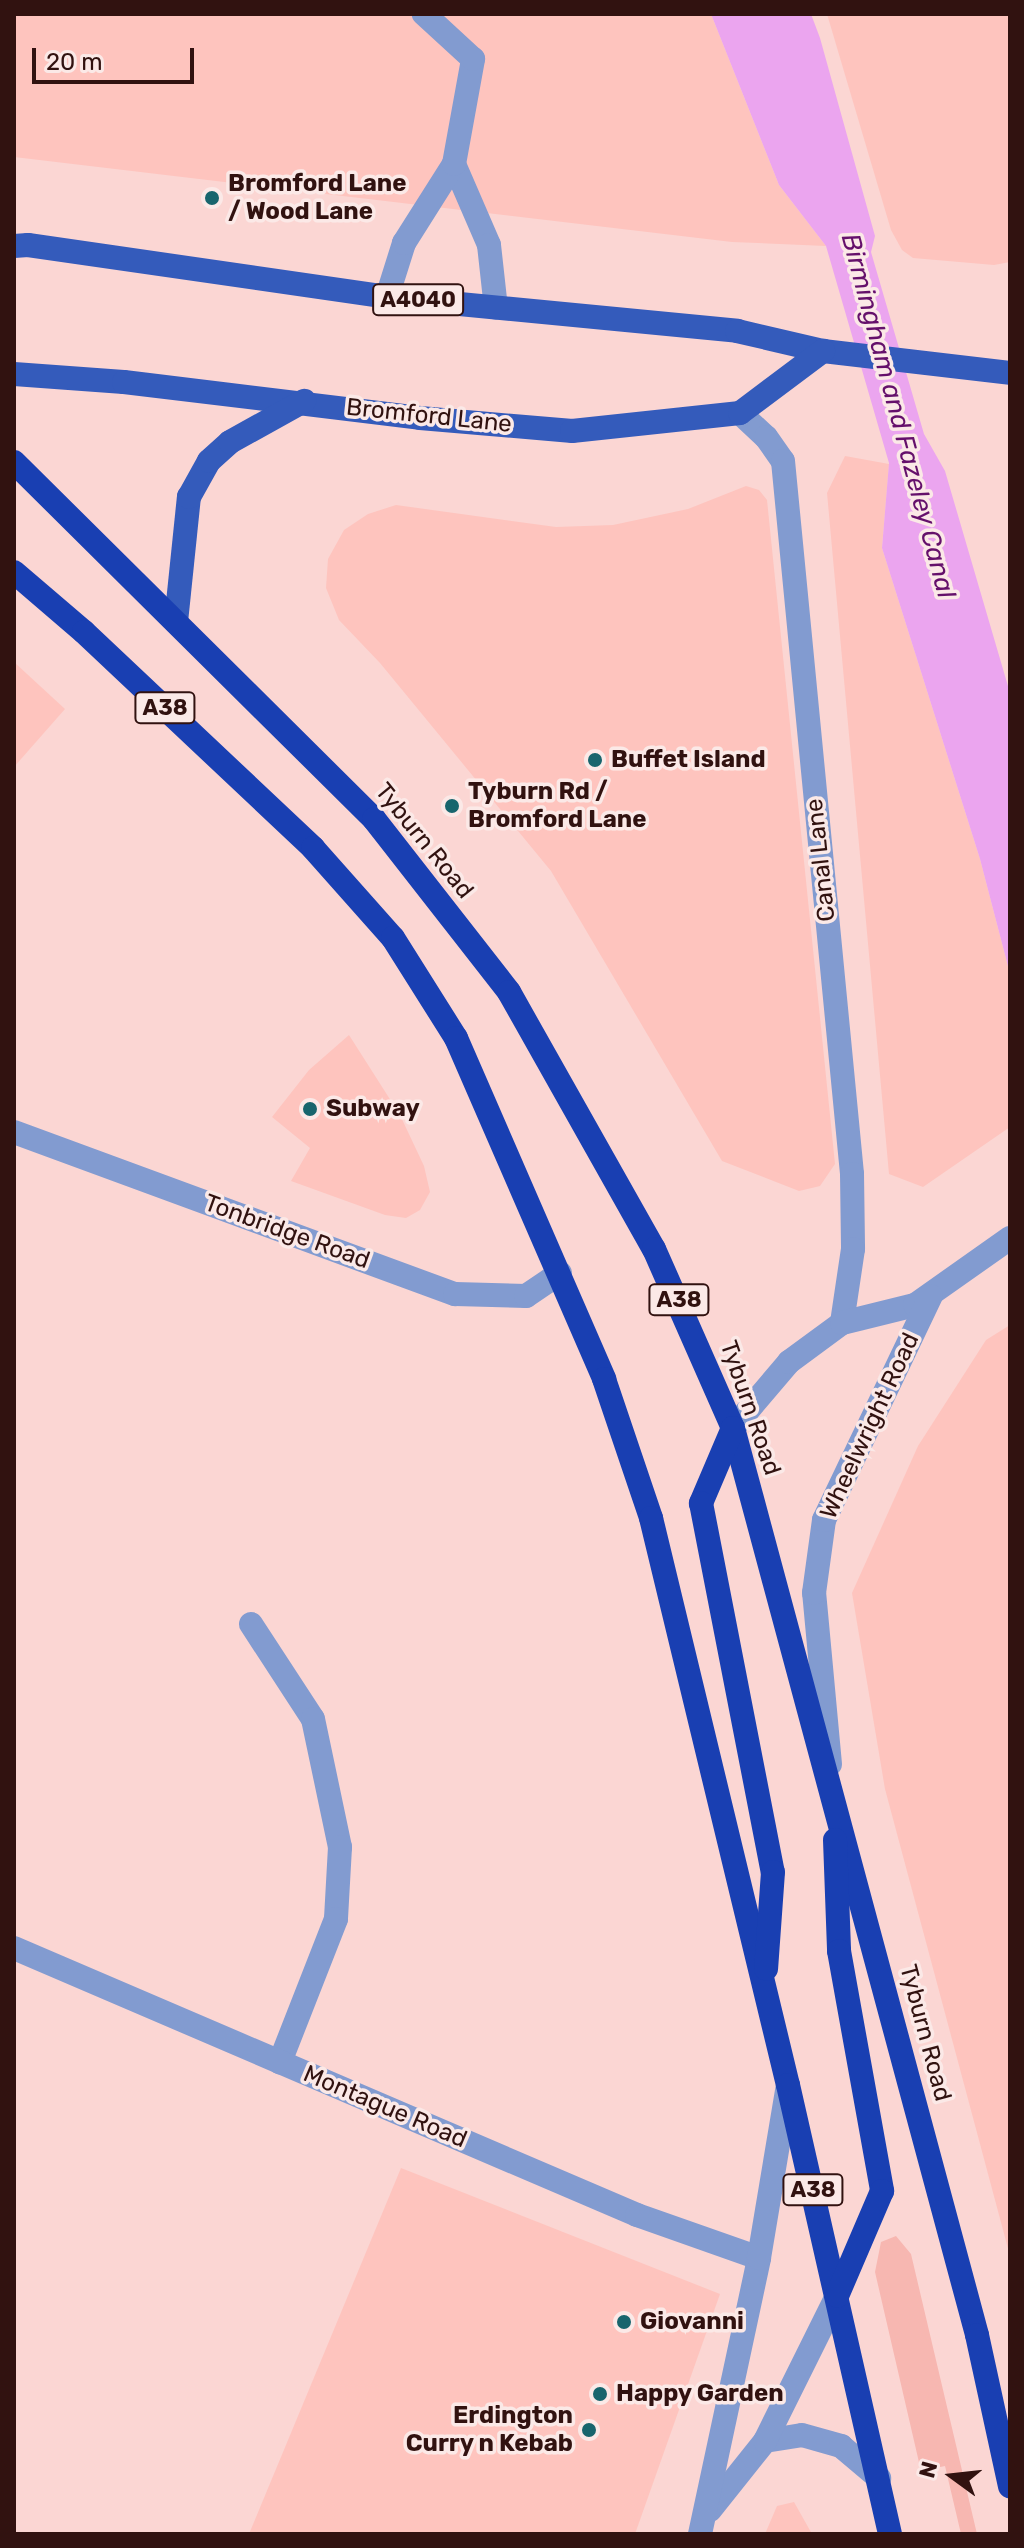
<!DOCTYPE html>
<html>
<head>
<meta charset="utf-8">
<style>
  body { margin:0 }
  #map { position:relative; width:1024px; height:2548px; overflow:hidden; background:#fbd6d3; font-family:Rubik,sans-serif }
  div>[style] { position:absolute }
  .built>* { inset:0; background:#fec4be }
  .green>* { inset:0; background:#f7b7b1 }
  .water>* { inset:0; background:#eba5ef }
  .minor>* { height:24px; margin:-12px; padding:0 12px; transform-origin:12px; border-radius:12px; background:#829bd0 }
  .major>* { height:24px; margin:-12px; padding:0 12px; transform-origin:12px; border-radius:12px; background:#345bbb }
  .highway>* { height:24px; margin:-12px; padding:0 12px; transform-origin:12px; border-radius:12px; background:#193fb2 }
  .dots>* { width:22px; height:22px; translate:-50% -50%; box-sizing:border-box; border:4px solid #fbe9e7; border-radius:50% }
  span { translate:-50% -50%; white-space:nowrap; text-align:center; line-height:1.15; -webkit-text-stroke:7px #fbe9e7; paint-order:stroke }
  .shield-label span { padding:2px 6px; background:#fbe9e7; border:2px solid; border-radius:6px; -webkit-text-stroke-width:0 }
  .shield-label { font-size:22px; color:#311210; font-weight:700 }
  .poi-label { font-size:24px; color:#311210; font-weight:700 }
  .left { translate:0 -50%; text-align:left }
  .right { translate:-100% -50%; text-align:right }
  .street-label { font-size:24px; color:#311210 }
  .water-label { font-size:26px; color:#65106b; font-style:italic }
  .frame { position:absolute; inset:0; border:16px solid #311210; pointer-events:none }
  .north { position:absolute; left:912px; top:2436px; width:80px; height:80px; -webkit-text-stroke:6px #fbe9e7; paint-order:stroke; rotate:285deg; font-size:22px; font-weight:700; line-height:32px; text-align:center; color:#311210 }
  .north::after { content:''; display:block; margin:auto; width:28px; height:36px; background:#311210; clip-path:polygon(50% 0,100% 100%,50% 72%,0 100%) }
  .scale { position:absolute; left:32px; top:48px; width:162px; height:36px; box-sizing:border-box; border:4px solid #311210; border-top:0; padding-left:10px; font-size:24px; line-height:28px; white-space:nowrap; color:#311210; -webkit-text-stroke:6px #fbe9e7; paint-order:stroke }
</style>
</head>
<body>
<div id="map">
  <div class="built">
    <div style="clip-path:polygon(14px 14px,711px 14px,779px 185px,826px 246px,732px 242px,14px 157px)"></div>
    <div style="clip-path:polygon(827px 14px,1010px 14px,1010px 262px,994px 265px,913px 258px,902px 250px,891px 230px)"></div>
    <div style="clip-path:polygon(845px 456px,889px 464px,882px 548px,980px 859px,1010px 974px,1010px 1127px,923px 1187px,889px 1174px,827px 493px)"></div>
    <div style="clip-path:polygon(746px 486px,759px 490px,767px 500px,835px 1164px,820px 1186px,799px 1191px,722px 1161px,551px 871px,380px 663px,339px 620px,326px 588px,328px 559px,344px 530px,368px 514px,396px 505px,556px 527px,613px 525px,688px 509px)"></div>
    <div style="clip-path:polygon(14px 662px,65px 709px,14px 767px)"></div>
    <div style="clip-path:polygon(349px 1035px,400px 1115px,424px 1166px,430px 1192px,420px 1210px,406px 1218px,385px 1215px,291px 1181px,310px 1148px,272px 1117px,309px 1070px)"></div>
    <div style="clip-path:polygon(1010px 1325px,1010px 2256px,885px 1789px,852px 1593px,918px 1446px,986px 1340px)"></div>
    <div style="clip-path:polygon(401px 2168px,720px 2294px,635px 2534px,249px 2534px)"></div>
    <div style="clip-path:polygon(794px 2502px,812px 2534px,765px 2534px,777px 2506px)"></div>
  </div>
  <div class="green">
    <div style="clip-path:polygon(896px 2236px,911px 2254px,977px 2534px,961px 2534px,945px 2466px,921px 2471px,875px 2272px,881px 2242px)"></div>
  </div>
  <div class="water">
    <div style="clip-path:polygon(711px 14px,811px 14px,820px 38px,875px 236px,871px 252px,924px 434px,945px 471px,1010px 693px,1010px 974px,980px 859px,882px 548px,889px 463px,826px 246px,779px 185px)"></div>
  </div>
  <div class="minor">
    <div style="left:454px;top:164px;width:88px;rotate:66.6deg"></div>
    <div style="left:489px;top:245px;width:63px;rotate:83.7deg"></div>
    <div style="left:387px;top:297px;width:57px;rotate:-72.5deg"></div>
    <div style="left:404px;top:243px;width:93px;rotate:-57.7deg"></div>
    <div style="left:454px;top:164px;width:107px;rotate:-79.7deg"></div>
    <div style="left:473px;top:59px;width:67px;rotate:-137.4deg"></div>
    <div style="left:740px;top:413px;width:35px;rotate:43deg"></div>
    <div style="left:766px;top:437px;width:29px;rotate:55deg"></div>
    <div style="left:783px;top:461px;width:716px;rotate:84.47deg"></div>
    <div style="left:852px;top:1174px;width:75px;rotate:89.2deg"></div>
    <div style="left:853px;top:1249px;width:75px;rotate:98.5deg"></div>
    <div style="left:14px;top:1132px;width:470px;rotate:20.2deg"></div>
    <div style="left:455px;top:1294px;width:71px;rotate:1.6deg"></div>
    <div style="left:526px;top:1296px;width:41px;rotate:-34.1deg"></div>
    <div style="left:733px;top:1428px;width:87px;rotate:-49.7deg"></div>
    <div style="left:789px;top:1362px;width:66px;rotate:-36.3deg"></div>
    <div style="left:842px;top:1323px;width:75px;rotate:-13.9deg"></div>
    <div style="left:915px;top:1305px;width:116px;rotate:-35.2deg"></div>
    <div style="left:251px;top:1624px;width:113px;rotate:56.9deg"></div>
    <div style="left:313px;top:1719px;width:131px;rotate:78.1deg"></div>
    <div style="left:340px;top:1847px;width:72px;rotate:93.2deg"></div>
    <div style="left:336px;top:1919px;width:154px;rotate:111.4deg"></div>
    <div style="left:830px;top:1764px;width:172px;rotate:-95.3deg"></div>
    <div style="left:814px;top:1593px;width:74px;rotate:-82.2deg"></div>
    <div style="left:824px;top:1520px;width:248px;rotate:-64.5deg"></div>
    <div style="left:14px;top:1948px;width:678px;rotate:23.2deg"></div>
    <div style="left:637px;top:2215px;width:129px;rotate:19.4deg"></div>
    <div style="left:765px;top:2441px;width:37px;rotate:-9deg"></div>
    <div style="left:802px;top:2435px;width:41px;rotate:15.8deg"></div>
    <div style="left:841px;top:2446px;width:50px;rotate:40.1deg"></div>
    <div style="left:710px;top:2510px;width:88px;rotate:-51.4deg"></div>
    <div style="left:765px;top:2441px;width:162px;rotate:-63.6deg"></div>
    <div style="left:700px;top:2534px;width:282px;rotate:-77.9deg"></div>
    <div style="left:759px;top:2258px;width:175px;rotate:-80.5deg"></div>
  </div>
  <div class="major">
    <div style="left:14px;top:246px;width:14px;rotate:-4deg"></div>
    <div style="left:28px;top:245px;width:363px;rotate:8.2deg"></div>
    <div style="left:387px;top:297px;width:352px;rotate:5.5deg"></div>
    <div style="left:737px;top:331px;width:88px;rotate:13.1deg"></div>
    <div style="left:823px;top:351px;width:188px;rotate:6.7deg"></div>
    <div style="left:14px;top:374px;width:110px;rotate:4.2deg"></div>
    <div style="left:124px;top:382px;width:298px;rotate:6.9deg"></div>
    <div style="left:420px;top:418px;width:153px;rotate:4.9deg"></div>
    <div style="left:572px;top:431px;width:169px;rotate:-6.1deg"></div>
    <div style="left:740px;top:413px;width:104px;rotate:-36.8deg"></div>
    <div style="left:176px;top:622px;width:126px;rotate:-84.1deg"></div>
    <div style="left:189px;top:497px;width:41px;rotate:-60.9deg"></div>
    <div style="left:209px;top:461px;width:28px;rotate:-42deg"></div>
    <div style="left:230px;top:442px;width:85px;rotate:-29deg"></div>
  </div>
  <div class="highway">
    <div style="left:14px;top:462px;width:507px;rotate:44.76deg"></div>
    <div style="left:374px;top:819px;width:219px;rotate:52deg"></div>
    <div style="left:509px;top:992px;width:295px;rotate:60.6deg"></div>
    <div style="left:654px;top:1249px;width:196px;rotate:66.2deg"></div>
    <div style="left:733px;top:1428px;width:939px;rotate:74.94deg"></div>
    <div style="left:977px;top:2335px;width:155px;rotate:77.7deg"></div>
    <div style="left:14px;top:572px;width:92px;rotate:40.6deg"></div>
    <div style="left:84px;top:632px;width:315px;rotate:43.3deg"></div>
    <div style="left:313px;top:848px;width:120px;rotate:48.4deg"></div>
    <div style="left:393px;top:938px;width:118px;rotate:57.8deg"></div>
    <div style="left:456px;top:1038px;width:372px;rotate:66.5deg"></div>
    <div style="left:604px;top:1379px;width:147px;rotate:71.3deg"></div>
    <div style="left:651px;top:1518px;width:583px;rotate:76.42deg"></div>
    <div style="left:788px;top:2085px;width:460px;rotate:77.2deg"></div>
    <div style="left:733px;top:1428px;width:82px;rotate:113.1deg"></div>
    <div style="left:701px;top:1503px;width:376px;rotate:79deg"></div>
    <div style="left:773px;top:1872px;width:97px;rotate:94.1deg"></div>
    <div style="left:835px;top:1840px;width:111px;rotate:87.9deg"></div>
    <div style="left:839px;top:1951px;width:244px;rotate:79.8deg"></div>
    <div style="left:882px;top:2191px;width:114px;rotate:113.2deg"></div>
  </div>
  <div class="dots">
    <div style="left:212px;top:198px;background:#18656d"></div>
    <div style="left:595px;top:760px;background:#18656d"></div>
    <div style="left:452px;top:806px;background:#18656d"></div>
    <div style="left:310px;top:1109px;background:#18656d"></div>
    <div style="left:624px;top:2322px;background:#18656d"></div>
    <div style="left:600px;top:2394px;background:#18656d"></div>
    <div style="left:589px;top:2430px;background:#18656d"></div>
  </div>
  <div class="shield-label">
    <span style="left:418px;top:300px">A4040</span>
    <span style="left:165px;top:708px">A38</span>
    <span style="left:679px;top:1300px">A38</span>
    <span style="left:813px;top:2190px">A38</span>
  </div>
  <div class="poi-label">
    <span class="left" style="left:228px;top:198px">Bromford Lane<br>/ Wood Lane</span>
    <span class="left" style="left:611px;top:760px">Buffet Island</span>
    <span class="left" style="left:468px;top:806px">Tyburn Rd /<br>Bromford Lane</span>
    <span class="left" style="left:326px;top:1109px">Subway</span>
    <span class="left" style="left:640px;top:2322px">Giovanni</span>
    <span class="left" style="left:616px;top:2394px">Happy Garden</span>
    <span class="right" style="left:573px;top:2430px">Erdington<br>Curry n Kebab</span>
  </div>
  <div class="street-label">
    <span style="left:429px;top:416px;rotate:6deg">Bromford Lane</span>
    <span style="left:424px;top:841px;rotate:51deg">Tyburn Road</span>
    <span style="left:821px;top:860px;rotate:-96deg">Canal Lane</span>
    <span style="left:287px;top:1232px;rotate:20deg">Tonbridge Road</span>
    <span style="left:750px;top:1408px;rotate:71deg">Tyburn Road</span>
    <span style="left:870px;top:1426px;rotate:-65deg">Wheelwright Road</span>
    <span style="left:925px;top:2033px;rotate:75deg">Tyburn Road</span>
    <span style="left:385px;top:2107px;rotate:23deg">Montague Road</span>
  </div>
  <div class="water-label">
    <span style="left:898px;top:416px;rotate:75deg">Birmingham and Fazeley Canal</span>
  </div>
  <div class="frame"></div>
  <div class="north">N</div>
  <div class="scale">20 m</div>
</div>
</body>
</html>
